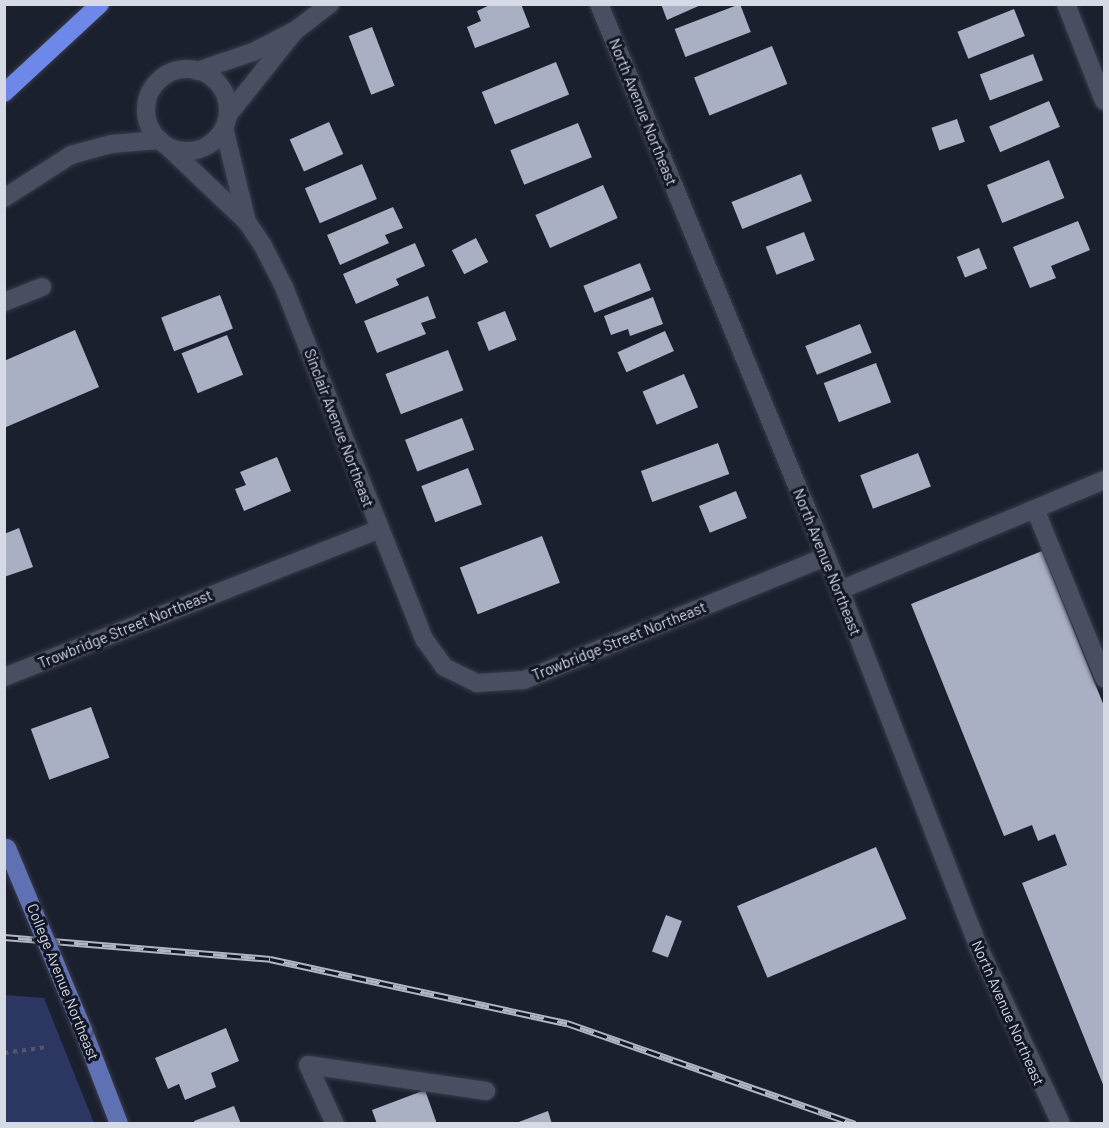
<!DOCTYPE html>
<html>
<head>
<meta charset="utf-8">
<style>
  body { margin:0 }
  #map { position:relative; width:1109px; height:1128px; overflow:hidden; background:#1b202f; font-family:Barlow,sans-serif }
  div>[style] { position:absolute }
  .green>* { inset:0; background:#2b3762 }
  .building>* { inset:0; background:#a9b0c4; transform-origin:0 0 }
  .path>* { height:4px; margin-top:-2px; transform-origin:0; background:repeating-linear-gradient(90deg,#535866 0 4.5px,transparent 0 9px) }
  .roads { filter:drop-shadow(0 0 2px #383b48) drop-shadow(0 0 2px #383b48) }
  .minor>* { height:18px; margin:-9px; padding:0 9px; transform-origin:9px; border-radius:9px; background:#494f60 }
  .minor>.ring { margin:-9px; padding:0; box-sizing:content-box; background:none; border:18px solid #494f60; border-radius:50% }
  .major>* { height:18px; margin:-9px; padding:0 9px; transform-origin:9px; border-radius:9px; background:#5f71b2 }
  .highway>* { height:18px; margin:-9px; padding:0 9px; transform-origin:9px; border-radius:9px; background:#6d88e8 }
  .rail>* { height:7px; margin-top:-3.5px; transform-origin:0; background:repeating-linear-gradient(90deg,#121625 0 14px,#b1b5c1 0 28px); box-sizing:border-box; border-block:2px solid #b1b5c1 }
  .bridges { filter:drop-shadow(0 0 2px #383b48) drop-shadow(0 0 2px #383b48) }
  .major-bridge>* { height:18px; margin:-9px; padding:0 9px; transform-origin:9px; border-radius:9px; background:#5f71b2 }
  span { translate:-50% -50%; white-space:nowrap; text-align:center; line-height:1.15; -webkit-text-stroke:6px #121625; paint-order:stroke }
  .street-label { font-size:15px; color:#d6dae5 }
  .frame { position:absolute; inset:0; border:6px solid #d6dae5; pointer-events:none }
</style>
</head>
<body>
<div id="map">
  <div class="green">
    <div style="clip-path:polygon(5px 995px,44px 998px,94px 1123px,5px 1123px)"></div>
  </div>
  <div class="building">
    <div style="clip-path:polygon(492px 4px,521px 4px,530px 27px,475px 48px,467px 27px,481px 21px,477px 11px)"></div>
    <div style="clip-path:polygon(661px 4px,703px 4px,667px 20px)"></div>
    <div style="left:740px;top:4px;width:30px;height:70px;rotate:69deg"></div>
    <div style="left:1014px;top:9px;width:29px;height:61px;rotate:68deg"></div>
    <div style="left:372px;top:27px;width:63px;height:25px;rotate:69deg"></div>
    <div style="left:772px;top:46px;width:41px;height:84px;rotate:68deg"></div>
    <div style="left:1033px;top:54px;width:28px;height:57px;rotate:69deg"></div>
    <div style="left:556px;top:62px;width:35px;height:80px;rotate:68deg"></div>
    <div style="left:1049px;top:101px;width:28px;height:65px;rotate:67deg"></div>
    <div style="left:957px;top:119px;width:24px;height:27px;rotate:71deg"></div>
    <div style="left:329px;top:122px;width:35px;height:43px;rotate:66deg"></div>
    <div style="left:578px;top:123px;width:37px;height:73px;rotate:68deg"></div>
    <div style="left:1049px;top:160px;width:41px;height:67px;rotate:68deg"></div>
    <div style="left:362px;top:164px;width:38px;height:62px;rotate:67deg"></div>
    <div style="left:801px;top:174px;width:29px;height:75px;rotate:68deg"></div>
    <div style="left:603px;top:185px;width:36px;height:74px;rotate:66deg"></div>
    <div style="clip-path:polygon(393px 207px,403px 228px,385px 235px,389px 243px,340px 265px,327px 235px)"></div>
    <div style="clip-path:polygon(1078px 221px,1090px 250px,1051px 266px,1056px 278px,1030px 288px,1013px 247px)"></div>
    <div style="left:804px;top:232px;width:30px;height:41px;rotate:69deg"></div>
    <div style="left:476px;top:238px;width:27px;height:27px;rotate:63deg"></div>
    <div style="clip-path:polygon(415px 243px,425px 266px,396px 279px,399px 285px,356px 304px,343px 274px)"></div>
    <div style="left:979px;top:248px;width:22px;height:24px;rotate:68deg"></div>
    <div style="left:640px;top:263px;width:29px;height:61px;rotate:68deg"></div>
    <div style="left:220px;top:295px;width:36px;height:63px;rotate:69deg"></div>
    <div style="clip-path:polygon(428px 296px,436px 318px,421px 323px,426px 334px,377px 353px,364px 321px)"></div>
    <div style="clip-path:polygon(653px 297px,663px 324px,630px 336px,628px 329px,611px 335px,604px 316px)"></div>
    <div style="left:505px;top:311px;width:31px;height:30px;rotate:68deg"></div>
    <div style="left:860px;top:324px;width:31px;height:59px;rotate:68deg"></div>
    <div style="clip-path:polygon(75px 330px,99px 387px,4px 428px,4px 361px)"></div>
    <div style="left:665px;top:331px;width:22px;height:52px;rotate:66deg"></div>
    <div style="left:227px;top:335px;width:43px;height:49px;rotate:68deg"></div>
    <div style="left:448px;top:350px;width:43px;height:67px;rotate:69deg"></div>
    <div style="left:876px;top:363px;width:42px;height:56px;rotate:69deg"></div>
    <div style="left:684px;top:374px;width:36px;height:45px;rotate:67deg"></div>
    <div style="left:462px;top:418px;width:34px;height:61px;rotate:69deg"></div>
    <div style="left:718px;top:443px;width:33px;height:82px;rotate:70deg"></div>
    <div style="left:918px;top:453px;width:36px;height:62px;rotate:69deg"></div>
    <div style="clip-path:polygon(277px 457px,291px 491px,244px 511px,235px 489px,246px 485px,240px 472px)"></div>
    <div style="left:468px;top:468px;width:39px;height:50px;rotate:69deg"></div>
    <div style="left:736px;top:491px;width:29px;height:40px;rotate:68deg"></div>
    <div style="clip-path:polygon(19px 528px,33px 567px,4px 577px,4px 534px)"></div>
    <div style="left:542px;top:536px;width:50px;height:88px;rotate:69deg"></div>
    <div style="clip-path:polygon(1042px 551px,1104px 706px,1104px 1087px,1022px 883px,1067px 865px,1055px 834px,1038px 841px,1032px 825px,1004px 836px,911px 604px)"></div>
    <div style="left:91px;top:707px;width:54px;height:64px;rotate:70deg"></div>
    <div style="left:876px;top:847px;width:78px;height:151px;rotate:67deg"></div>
    <div style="left:666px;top:915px;width:17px;height:39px;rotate:21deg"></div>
    <div style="clip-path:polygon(226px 1028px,239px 1061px,211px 1073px,216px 1087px,185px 1100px,179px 1084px,168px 1089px,155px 1058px)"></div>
    <div style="clip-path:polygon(425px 1090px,437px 1124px,377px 1124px,372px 1110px)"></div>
    <div style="clip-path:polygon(234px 1106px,241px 1124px,195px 1124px,194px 1121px)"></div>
    <div style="clip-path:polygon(548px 1111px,552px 1124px,516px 1124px,516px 1123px)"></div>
  </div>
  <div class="path">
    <div style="left:4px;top:1053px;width:44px;rotate:-7.8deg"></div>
  </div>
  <div class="roads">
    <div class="minor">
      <div style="left:599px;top:4px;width:634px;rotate:67.64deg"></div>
      <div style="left:840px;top:590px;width:382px;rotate:68.8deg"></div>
      <div style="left:978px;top:946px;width:196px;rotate:65deg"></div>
      <div style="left:1066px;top:4px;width:104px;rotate:68.6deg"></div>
      <div class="ring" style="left:146px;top:69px;width:64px;height:64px"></div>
      <div style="left:197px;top:71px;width:59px;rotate:-18.7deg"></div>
      <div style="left:253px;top:52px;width:48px;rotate:-27.1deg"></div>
      <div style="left:296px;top:30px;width:43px;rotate:-37.4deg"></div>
      <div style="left:228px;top:115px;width:106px;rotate:-51.5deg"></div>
      <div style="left:224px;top:128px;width:97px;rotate:76.3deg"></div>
      <div style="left:167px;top:146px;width:110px;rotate:43.5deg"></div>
      <div style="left:247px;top:222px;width:27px;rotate:56deg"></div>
      <div style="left:262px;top:244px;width:48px;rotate:62.9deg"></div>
      <div style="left:284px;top:287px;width:379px;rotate:68.3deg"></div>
      <div style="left:424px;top:639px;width:34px;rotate:54deg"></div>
      <div style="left:444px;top:667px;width:37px;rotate:26deg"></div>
      <div style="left:477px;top:683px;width:47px;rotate:-3.7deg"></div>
      <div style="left:524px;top:680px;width:325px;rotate:-22.2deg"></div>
      <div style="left:4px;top:198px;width:80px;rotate:-32.7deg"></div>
      <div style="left:71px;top:155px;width:41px;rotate:-15.4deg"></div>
      <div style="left:111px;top:144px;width:49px;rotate:-4.7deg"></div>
      <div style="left:4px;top:302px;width:41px;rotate:-21.5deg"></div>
      <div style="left:1035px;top:509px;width:183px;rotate:67.8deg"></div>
      <div style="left:840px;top:590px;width:286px;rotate:-22.6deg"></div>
      <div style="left:4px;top:677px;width:403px;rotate:-21.5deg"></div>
      <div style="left:335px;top:1124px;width:65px;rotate:-114.6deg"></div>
      <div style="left:308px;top:1065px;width:180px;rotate:8.3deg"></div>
    </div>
    <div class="major">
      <div style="left:83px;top:1030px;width:101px;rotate:69deg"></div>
    </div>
    <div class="highway">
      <div style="left:4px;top:93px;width:131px;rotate:-42.8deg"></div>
    </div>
  </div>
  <div class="rail">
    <div style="left:4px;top:937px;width:267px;rotate:4.7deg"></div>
    <div style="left:270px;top:959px;width:304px;rotate:12.2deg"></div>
    <div style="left:567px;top:1023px;width:305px;rotate:19.3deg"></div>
  </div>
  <div class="bridges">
    <div class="major-bridge">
      <div style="left:7px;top:848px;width:197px;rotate:67.3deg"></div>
    </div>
  </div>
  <div class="street-label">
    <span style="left:643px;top:112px;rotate:68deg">North Avenue Northeast</span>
    <span style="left:339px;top:428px;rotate:69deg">Sinclair Avenue Northeast</span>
    <span style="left:827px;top:562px;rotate:68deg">North Avenue Northeast</span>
    <span style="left:125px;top:629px;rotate:-22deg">Trowbridge Street Northeast</span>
    <span style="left:619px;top:641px;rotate:-22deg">Trowbridge Street Northeast</span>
    <span style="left:63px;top:982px;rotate:68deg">College Avenue Northeast</span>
    <span style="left:1008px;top:1013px;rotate:66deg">North Avenue Northeast</span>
  </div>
  <div class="frame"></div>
</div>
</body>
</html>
